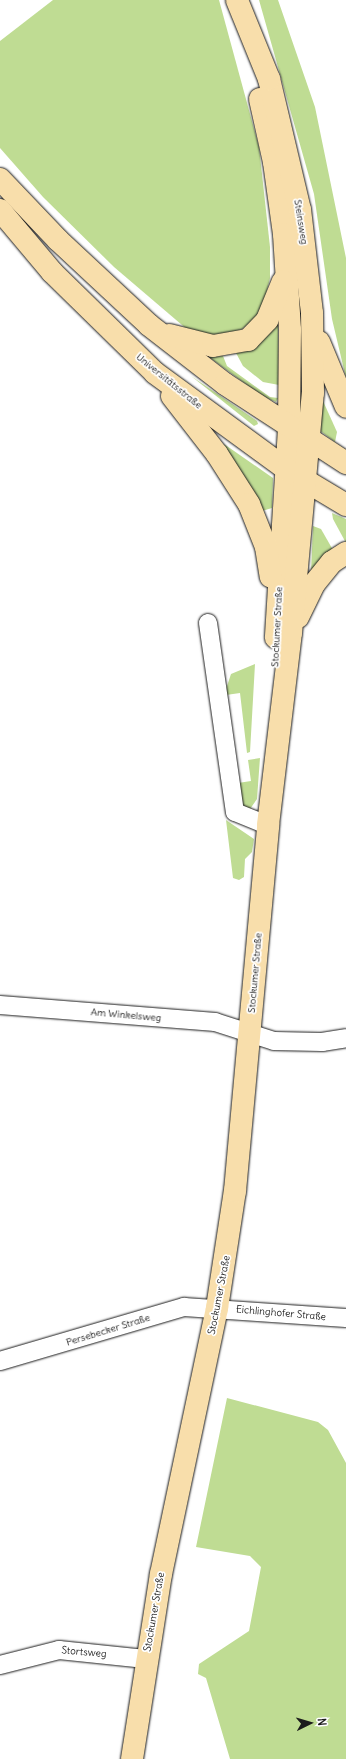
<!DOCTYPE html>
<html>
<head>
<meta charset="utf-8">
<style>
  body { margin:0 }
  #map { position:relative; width:346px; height:1759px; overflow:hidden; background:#fff; font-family:Delius,sans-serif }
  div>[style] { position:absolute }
  .green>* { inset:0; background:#bfdc93 }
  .roads { filter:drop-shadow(0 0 1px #1c1c1c) drop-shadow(0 0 1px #1c1c1c) }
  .minor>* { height:18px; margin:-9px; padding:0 9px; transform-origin:9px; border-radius:9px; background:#fff }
  .major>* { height:22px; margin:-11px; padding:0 11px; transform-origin:11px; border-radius:11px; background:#f8deab }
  span { translate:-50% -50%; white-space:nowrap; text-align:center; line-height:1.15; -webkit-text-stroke:3.5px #fff; paint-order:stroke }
  .street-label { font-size:10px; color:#1c1c1c }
  .north { position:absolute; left:290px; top:1703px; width:40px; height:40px; -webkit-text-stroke:3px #fff; paint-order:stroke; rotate:85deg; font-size:11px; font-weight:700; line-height:16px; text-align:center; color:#1c1c1c }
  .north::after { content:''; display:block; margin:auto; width:14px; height:18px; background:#1c1c1c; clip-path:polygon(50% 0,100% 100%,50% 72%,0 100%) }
</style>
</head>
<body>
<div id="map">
  <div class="green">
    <div style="clip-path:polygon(53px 0,219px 0,259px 147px,270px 247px,270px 278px,265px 299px,256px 318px,242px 329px,225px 336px,206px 337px,189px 331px,114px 267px,43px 197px,0 148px,0 41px)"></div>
    <div style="clip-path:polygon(259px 0,278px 0,315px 107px,346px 258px,346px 378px,332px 319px,314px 194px)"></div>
    <div style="clip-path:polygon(278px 321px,279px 385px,263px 382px,243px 366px,236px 353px)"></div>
    <div style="clip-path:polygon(223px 356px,227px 366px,270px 397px,278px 398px,276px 402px,262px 396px,209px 357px)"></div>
    <div style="clip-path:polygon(191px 376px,257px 421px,258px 424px,254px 426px)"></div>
    <div style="clip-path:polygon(323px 401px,337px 432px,335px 442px,319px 430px)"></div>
    <div style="clip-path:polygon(224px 444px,273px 478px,272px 508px,262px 511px)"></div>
    <div style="clip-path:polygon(332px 513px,346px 519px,346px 543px,333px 519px)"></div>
    <div style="clip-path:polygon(313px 526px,321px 529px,333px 550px,311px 572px)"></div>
    <div style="clip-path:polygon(255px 664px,250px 752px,247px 753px,240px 693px,226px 695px,226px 689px,231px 674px)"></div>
    <div style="clip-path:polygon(260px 758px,257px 799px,250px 809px,244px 809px,238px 783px,251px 781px,248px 760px)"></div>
    <div style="clip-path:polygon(226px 820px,254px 839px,252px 852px,245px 859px,244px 877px,239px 880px,233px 878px)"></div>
    <div style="clip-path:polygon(227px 1398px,318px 1422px,328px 1430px,346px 1463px,346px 1759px,230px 1759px,206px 1678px,198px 1674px,199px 1664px,249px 1631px,261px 1567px,250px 1556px,196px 1547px)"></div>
  </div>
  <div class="roads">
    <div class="minor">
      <div style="left:208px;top:623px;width:191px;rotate:81.9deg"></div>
      <div style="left:235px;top:812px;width:35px;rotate:22deg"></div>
      <div style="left:0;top:1005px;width:216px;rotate:4.5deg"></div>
      <div style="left:215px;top:1022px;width:62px;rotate:17.9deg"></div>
      <div style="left:274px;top:1041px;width:48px;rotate:1.2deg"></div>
      <div style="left:322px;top:1042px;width:24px;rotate:-9deg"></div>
      <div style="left:0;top:1361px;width:192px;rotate:-16.4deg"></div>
      <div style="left:184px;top:1307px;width:162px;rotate:3.9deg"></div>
      <div style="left:0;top:1665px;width:61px;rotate:-14.3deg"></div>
      <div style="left:59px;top:1650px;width:87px;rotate:5.9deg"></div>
    </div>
    <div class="major">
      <div style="left:260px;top:99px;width:65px;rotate:77.5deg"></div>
      <div style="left:274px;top:162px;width:73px;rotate:82.1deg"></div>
      <div style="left:284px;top:234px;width:96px;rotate:86.4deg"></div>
      <div style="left:290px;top:330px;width:99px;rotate:90.6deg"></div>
      <div style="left:289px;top:429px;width:209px;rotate:93.6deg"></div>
      <div style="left:0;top:179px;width:84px;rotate:46.4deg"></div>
      <div style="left:58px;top:240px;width:125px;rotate:43deg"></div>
      <div style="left:149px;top:325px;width:96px;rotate:37.8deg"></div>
      <div style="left:225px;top:384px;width:145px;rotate:33.1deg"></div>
      <div style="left:0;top:210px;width:81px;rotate:50deg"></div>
      <div style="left:52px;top:272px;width:144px;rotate:44.4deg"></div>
      <div style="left:155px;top:373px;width:162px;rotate:36.2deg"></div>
      <div style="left:286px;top:469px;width:70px;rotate:31deg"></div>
      <div style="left:169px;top:335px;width:45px;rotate:14deg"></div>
      <div style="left:213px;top:346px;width:36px;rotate:-10deg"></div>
      <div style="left:248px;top:340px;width:28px;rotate:-46deg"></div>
      <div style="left:267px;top:320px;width:42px;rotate:-67.7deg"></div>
      <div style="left:319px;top:342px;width:70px;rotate:67.4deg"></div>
      <div style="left:172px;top:396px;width:73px;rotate:52.2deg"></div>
      <div style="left:217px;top:454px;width:59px;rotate:57.4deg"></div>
      <div style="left:249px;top:504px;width:46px;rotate:68.4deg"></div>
      <div style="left:266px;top:547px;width:30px;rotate:81deg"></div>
      <div style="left:298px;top:617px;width:37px;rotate:-64deg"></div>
      <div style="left:314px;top:584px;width:28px;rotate:-51deg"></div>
      <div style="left:332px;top:562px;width:17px;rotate:-33deg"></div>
      <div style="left:132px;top:1759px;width:187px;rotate:-81.1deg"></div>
      <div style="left:161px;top:1574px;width:272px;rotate:-78.1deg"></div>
      <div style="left:217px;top:1308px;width:118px;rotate:-81.3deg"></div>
      <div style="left:235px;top:1191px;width:367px;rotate:-84.8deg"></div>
      <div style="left:268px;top:825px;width:193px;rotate:-83.2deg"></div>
      <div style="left:291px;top:633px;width:241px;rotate:-84.8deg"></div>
      <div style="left:313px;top:393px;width:80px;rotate:-90.7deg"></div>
      <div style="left:312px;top:313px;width:104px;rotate:-96.6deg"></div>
      <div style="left:300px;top:210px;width:135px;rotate:-103.3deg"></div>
      <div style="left:269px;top:79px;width:85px;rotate:-112.1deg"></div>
    </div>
  </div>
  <div class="street-label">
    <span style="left:301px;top:222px;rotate:81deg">Steinsweg</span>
    <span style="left:169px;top:381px;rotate:39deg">Universitätsstraße</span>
    <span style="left:277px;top:627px;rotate:-87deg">Stockumer Straße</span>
    <span style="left:255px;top:973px;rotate:-85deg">Stockumer Straße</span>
    <span style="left:126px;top:1015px;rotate:5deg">Am Winkelsweg</span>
    <span style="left:219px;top:1295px;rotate:-79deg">Stockumer Straße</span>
    <span style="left:281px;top:1313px;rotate:5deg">Eichlinghofer Straße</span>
    <span style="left:108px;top:1330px;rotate:-17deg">Persebecker Straße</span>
    <span style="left:154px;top:1612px;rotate:-80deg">Stockumer Straße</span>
    <span style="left:84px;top:1652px;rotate:5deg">Stortsweg</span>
  </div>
  <div class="north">N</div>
</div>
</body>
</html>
